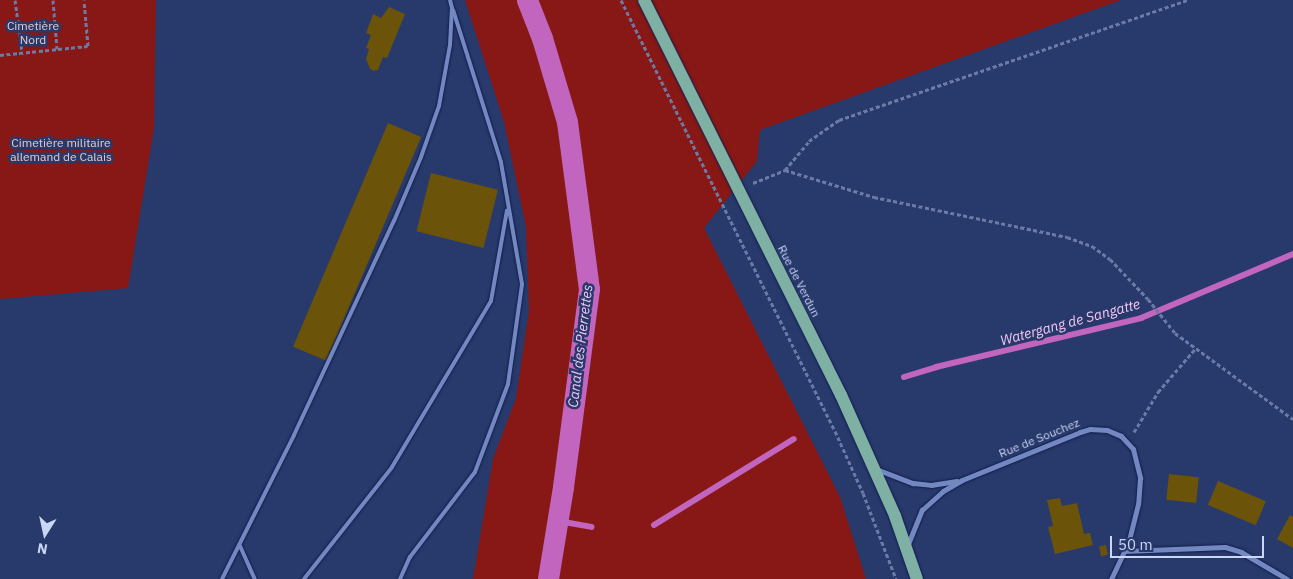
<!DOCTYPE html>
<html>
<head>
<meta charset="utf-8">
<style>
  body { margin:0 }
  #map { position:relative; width:1293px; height:579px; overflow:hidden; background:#28396b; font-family:"IBM Plex Sans",sans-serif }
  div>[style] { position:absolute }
  .green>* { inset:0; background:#871815 }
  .stream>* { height:6px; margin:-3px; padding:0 3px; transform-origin:3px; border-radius:3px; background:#c165bf }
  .canal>* { height:21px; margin:-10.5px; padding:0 10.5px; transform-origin:10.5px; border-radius:10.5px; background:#c165bf }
  .building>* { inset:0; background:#6b5309; transform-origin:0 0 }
  .path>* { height:3px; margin-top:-1.5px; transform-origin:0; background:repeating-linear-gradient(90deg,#6c7aa5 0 4px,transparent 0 6.5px) }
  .roads { filter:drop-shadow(0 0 1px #111e4e) drop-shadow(0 0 1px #111e4e) }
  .service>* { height:4px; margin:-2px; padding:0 2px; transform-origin:2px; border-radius:2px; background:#7388c1 }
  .minor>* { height:5px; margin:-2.5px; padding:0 2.5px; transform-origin:2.5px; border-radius:2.5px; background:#7388c1 }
  .primary>* { height:12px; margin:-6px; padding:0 6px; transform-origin:6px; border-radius:6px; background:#7fb0a4 }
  span { translate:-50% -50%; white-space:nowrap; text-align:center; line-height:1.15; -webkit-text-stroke:5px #28396b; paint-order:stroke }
  .park-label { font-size:12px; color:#ebc9c4 }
  .street-label { font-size:12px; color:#cad6f5 }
  .water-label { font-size:14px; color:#f5c7f2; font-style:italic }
  .north { position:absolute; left:20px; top:509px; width:50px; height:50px; -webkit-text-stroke:4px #28396b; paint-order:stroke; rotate:190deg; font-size:14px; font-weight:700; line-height:20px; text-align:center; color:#cad6f5 }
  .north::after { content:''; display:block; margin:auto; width:18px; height:22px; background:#cad6f5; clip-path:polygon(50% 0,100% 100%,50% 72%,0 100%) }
  .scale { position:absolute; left:1110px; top:536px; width:154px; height:22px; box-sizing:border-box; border:2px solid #cad6f5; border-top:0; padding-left:6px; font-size:15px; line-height:18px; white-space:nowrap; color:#cad6f5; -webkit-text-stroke:4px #28396b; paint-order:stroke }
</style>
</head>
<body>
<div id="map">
  <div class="green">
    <div style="clip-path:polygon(0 0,156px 0,154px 128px,128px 288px,0 299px)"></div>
    <div style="clip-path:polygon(465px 0,1121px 0,760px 130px,757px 161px,704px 228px,840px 497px,866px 579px,473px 579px,493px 459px,516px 398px,529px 311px,526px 227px,504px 122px)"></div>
  </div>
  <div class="stream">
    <div style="left:904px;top:377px;width:34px;rotate:-17deg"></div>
    <div style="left:936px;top:367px;width:211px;rotate:-13.4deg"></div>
    <div style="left:1141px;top:318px;width:165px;rotate:-22.8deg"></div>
    <div style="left:558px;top:521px;width:34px;rotate:10deg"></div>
    <div style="left:654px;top:525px;width:164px;rotate:-31.6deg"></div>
  </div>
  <div class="canal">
    <div style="left:527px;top:0;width:41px;rotate:68.5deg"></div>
    <div style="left:542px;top:38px;width:88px;rotate:73.4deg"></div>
    <div style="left:567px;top:122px;width:168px;rotate:82.5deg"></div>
    <div style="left:589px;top:289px;width:200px;rotate:97.5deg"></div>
    <div style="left:563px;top:487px;width:93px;rotate:99.3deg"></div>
  </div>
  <div class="building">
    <div style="clip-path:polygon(389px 7px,405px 14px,387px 58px,383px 57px,378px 70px,374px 71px,370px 69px,366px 59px,369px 49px,366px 48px,371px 35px,366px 33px,373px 14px,381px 18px)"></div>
    <div style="left:388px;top:123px;width:36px;height:243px;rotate:23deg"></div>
    <div style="left:431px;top:173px;width:69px;height:60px;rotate:14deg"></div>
    <div style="left:1169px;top:474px;width:30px;height:26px;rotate:6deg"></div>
    <div style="left:1218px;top:481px;width:52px;height:26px;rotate:23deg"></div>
    <div style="clip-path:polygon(1060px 498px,1062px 506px,1077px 503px,1084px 534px,1090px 533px,1093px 545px,1055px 554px,1048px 527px,1053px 526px,1047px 500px)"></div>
    <div style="clip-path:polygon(1290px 515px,1293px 517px,1293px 548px,1277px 539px)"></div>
    <div style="left:1106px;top:545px;width:10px;height:7px;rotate:79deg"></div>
  </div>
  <div class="path">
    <div style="left:15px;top:0;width:52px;rotate:82.3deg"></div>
    <div style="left:53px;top:0;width:49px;rotate:85.3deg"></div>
    <div style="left:621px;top:0;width:481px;rotate:63.6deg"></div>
    <div style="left:835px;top:431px;width:68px;rotate:65.7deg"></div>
    <div style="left:863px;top:493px;width:92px;rotate:69deg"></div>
    <div style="left:0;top:55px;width:88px;rotate:-5.8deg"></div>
    <div style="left:88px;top:46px;width:46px;rotate:-95deg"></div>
    <div style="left:785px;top:170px;width:93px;rotate:16.9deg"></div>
    <div style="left:874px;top:197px;width:197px;rotate:11.7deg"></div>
    <div style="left:1067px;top:237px;width:27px;rotate:20deg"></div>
    <div style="left:1092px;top:246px;width:22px;rotate:36deg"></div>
    <div style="left:1110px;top:259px;width:55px;rotate:46.5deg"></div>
    <div style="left:1148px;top:299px;width:43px;rotate:51.5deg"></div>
    <div style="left:1175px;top:333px;width:146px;rotate:36.1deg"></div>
    <div style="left:753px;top:183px;width:35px;rotate:-22deg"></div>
    <div style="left:785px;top:170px;width:38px;rotate:-50deg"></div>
    <div style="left:809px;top:141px;width:37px;rotate:-35deg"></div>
    <div style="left:839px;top:120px;width:368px;rotate:-19deg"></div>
    <div style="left:1134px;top:432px;width:47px;rotate:-59deg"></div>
    <div style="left:1158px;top:392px;width:58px;rotate:-49.2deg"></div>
  </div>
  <div class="roads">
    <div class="service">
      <div style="left:240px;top:546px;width:36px;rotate:66deg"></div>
      <div style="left:222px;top:579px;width:161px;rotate:-63.4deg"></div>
      <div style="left:294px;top:435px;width:236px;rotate:-65deg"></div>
      <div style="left:394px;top:221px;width:69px;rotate:-67.1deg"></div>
      <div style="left:421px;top:157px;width:54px;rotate:-70.6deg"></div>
      <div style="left:439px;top:106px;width:62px;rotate:-79.8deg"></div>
      <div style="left:450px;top:45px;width:37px;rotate:-87deg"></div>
      <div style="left:452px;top:8px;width:8px;rotate:-104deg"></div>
      <div style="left:304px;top:579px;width:142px;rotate:-51.8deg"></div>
      <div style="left:392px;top:467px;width:193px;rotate:-59.2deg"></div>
      <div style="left:491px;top:301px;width:92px;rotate:-80deg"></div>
      <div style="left:400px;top:579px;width:24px;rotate:-66deg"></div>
      <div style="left:410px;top:557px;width:107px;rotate:-52.6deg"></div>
      <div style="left:475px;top:472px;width:94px;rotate:-69.4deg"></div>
      <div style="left:508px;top:384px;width:101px;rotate:-82deg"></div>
      <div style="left:522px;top:284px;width:124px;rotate:-99.8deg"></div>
      <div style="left:501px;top:162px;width:159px;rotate:-107.5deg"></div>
    </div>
    <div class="minor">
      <div style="left:876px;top:469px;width:40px;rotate:21deg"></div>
      <div style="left:913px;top:483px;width:18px;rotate:6deg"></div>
      <div style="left:931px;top:485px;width:26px;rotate:-9deg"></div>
      <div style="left:908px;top:544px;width:37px;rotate:-68deg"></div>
      <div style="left:922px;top:510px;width:28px;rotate:-42deg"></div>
      <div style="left:943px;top:491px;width:22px;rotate:-30deg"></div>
      <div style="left:962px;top:480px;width:127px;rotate:-22.1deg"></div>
      <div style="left:1080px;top:432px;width:10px;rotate:-17deg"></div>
      <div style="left:1090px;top:429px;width:17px;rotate:3deg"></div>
      <div style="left:1107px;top:430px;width:15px;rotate:23deg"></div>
      <div style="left:1121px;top:436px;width:18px;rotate:47deg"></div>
      <div style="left:1133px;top:449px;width:30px;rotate:76deg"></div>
      <div style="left:1140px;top:478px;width:26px;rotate:94deg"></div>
      <div style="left:1138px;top:504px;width:38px;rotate:104deg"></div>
      <div style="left:1129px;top:541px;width:42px;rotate:115.3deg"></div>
      <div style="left:1124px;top:551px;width:101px;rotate:-2.3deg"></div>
      <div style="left:1225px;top:547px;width:17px;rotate:17deg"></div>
      <div style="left:1241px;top:552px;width:53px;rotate:30.4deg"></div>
    </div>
    <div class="primary">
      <div style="left:644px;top:0;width:441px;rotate:63.5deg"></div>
      <div style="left:841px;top:395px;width:133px;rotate:65.9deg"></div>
      <div style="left:895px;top:516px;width:67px;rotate:70.8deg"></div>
    </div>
  </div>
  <div class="park-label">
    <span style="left:33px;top:33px">Cimetière<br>Nord</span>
    <span style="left:61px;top:150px">Cimetière militaire<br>allemand de Calais</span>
  </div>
  <div class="street-label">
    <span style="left:799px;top:281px;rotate:63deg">Rue de Verdun</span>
    <span style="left:1039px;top:438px;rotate:-22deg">Rue de Souchez</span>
  </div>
  <div class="water-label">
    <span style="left:1070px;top:322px;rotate:-15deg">Watergang de Sangatte</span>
    <span style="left:580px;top:346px;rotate:-83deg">Canal des Pierrettes</span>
  </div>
  <div class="north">N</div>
  <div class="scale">50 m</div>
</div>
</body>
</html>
